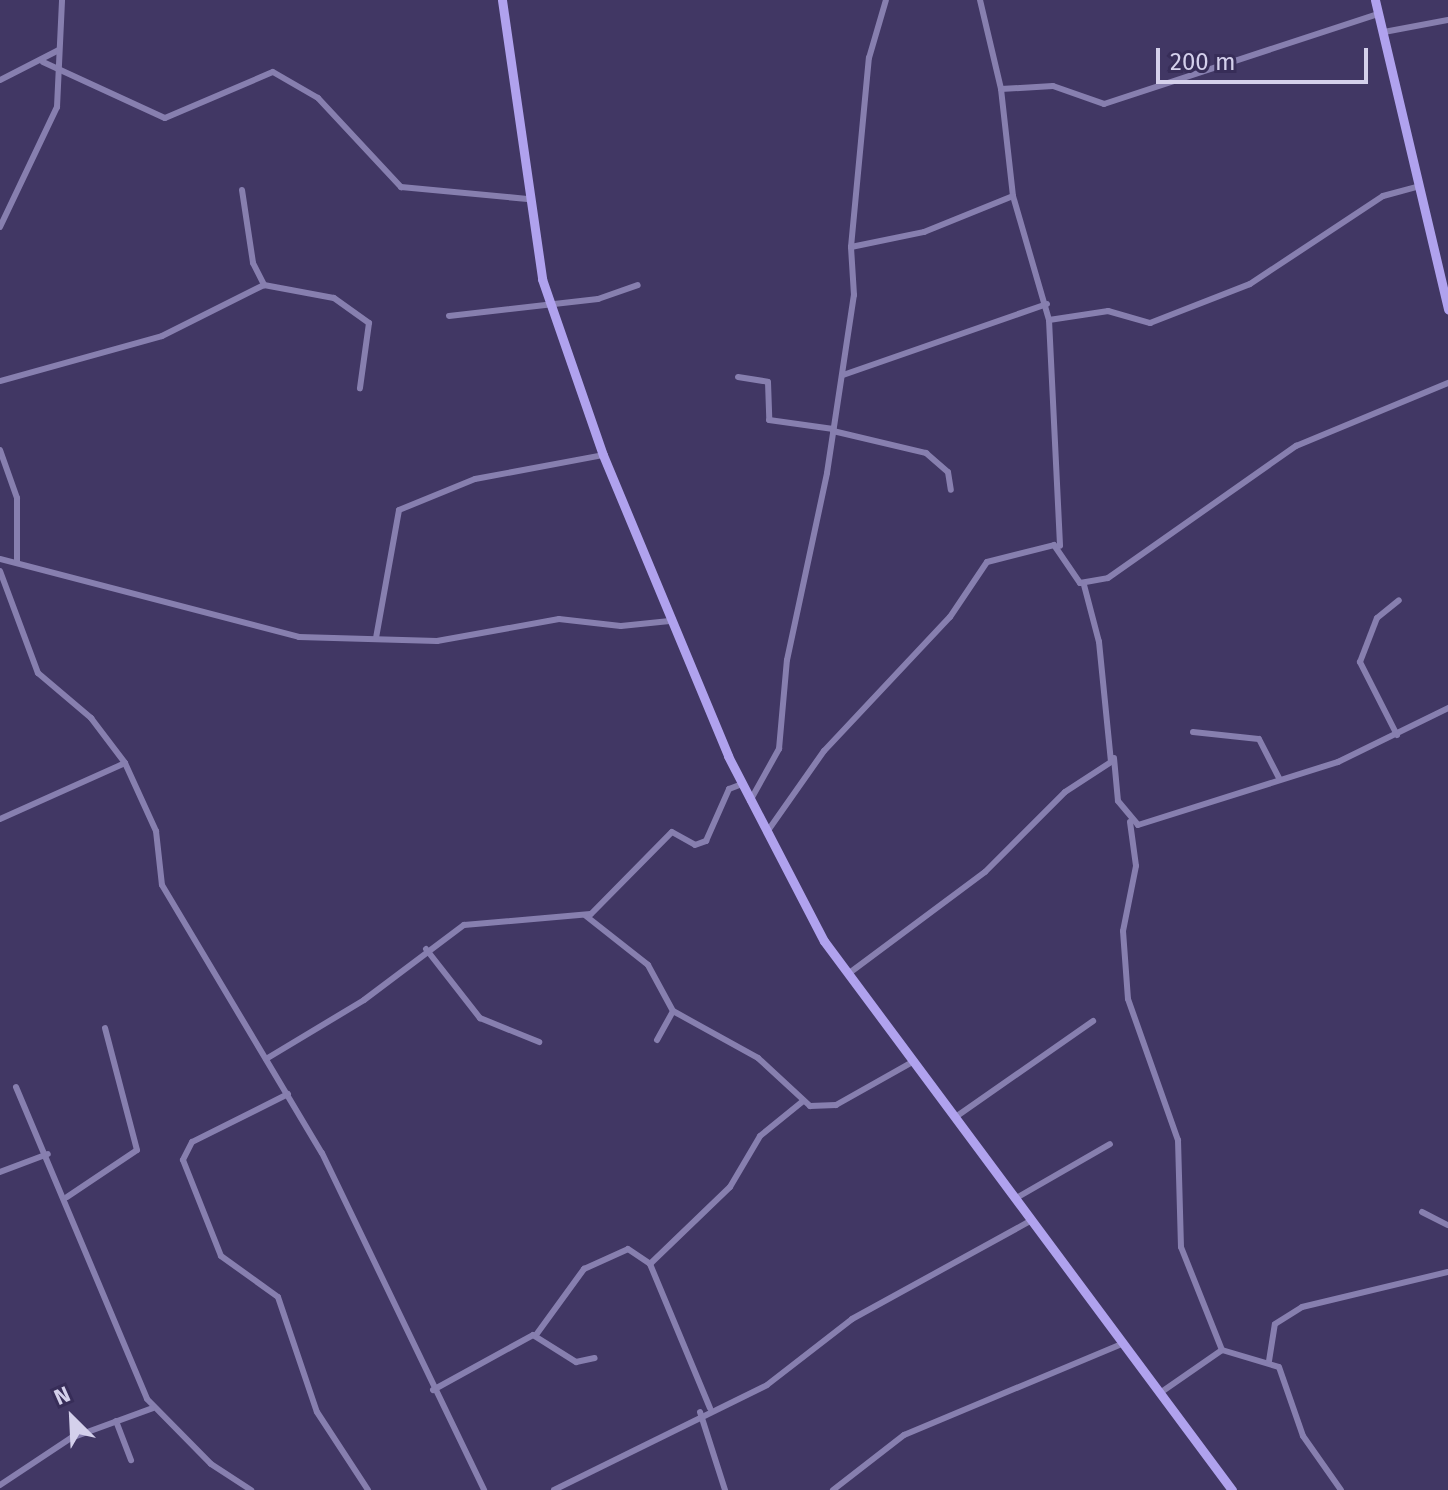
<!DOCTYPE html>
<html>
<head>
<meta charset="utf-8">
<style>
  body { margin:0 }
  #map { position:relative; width:1448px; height:1490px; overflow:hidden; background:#413764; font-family:"Fira Sans",sans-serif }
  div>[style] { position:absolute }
  .street>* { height:6px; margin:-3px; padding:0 3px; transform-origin:3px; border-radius:3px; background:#877faf }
  .secondary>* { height:9px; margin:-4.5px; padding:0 4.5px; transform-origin:4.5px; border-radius:4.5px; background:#b0a2ee }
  span { translate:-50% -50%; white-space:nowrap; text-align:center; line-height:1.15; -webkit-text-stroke:7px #372d58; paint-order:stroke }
  .north { position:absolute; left:32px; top:1378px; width:80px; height:80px; -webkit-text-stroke:6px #372d58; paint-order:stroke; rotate:336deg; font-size:22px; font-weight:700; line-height:32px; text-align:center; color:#d4d0eb }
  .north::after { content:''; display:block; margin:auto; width:28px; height:36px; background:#d4d0eb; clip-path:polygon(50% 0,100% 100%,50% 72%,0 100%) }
  .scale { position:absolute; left:1156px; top:48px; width:212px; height:36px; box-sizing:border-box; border:4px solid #d4d0eb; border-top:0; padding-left:10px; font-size:24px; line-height:28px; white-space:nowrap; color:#d4d0eb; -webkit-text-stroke:6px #372d58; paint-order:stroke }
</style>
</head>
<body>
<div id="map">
  <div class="street">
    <div style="left:980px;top:0;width:91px;rotate:76.7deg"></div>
    <div style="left:1001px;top:89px;width:108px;rotate:83.6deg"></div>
    <div style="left:1013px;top:196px;width:129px;rotate:73.8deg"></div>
    <div style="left:1049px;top:320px;width:226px;rotate:87.2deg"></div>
    <div style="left:1384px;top:32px;width:65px;rotate:-10.6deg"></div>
    <div style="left:43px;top:62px;width:134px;rotate:24.7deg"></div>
    <div style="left:165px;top:118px;width:117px;rotate:-23.1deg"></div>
    <div style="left:273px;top:72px;width:52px;rotate:30deg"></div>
    <div style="left:318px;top:98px;width:122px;rotate:47deg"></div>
    <div style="left:401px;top:187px;width:127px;rotate:5.4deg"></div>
    <div style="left:0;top:80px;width:66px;rotate:-27deg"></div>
    <div style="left:1001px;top:89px;width:52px;rotate:-3.3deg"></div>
    <div style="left:1053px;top:86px;width:54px;rotate:19.4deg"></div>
    <div style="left:1104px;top:104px;width:288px;rotate:-18.2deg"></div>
    <div style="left:242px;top:190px;width:74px;rotate:81.4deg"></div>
    <div style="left:253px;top:263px;width:25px;rotate:63deg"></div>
    <div style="left:0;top:227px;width:133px;rotate:-64.6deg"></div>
    <div style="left:57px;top:107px;width:107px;rotate:-87.3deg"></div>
    <div style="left:851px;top:247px;width:75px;rotate:-11.6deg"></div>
    <div style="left:924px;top:232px;width:96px;rotate:-22deg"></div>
    <div style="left:449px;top:316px;width:150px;rotate:-6.5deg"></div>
    <div style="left:598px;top:299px;width:42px;rotate:-19.3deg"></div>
    <div style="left:1049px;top:320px;width:60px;rotate:-8.7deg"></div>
    <div style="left:1108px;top:311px;width:44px;rotate:15.9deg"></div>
    <div style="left:1150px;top:323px;width:107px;rotate:-21.3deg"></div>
    <div style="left:1250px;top:284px;width:159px;rotate:-33.5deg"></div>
    <div style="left:1383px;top:196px;width:35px;rotate:-15deg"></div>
    <div style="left:843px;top:375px;width:216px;rotate:-19.2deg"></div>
    <div style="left:738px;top:377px;width:30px;rotate:9deg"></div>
    <div style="left:768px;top:382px;width:38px;rotate:88deg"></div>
    <div style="left:769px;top:420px;width:65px;rotate:8deg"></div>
    <div style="left:0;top:381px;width:168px;rotate:-15.5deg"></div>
    <div style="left:162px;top:336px;width:114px;rotate:-26.6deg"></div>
    <div style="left:264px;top:285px;width:71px;rotate:10.5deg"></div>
    <div style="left:334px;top:298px;width:43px;rotate:35.5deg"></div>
    <div style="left:369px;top:323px;width:66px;rotate:97.9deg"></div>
    <div style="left:833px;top:431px;width:96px;rotate:13.3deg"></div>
    <div style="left:926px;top:453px;width:29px;rotate:41deg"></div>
    <div style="left:948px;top:472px;width:18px;rotate:81deg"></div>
    <div style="left:0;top:450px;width:51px;rotate:70.5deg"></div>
    <div style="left:17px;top:498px;width:63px;rotate:90deg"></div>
    <div style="left:0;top:559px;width:309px;rotate:14.6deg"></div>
    <div style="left:299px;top:637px;width:138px;rotate:1.7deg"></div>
    <div style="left:437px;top:641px;width:124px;rotate:-10.2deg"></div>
    <div style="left:559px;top:619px;width:62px;rotate:6.4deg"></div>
    <div style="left:621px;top:626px;width:49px;rotate:-5.8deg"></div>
    <div style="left:0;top:571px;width:109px;rotate:69.6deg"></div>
    <div style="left:38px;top:673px;width:70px;rotate:40.3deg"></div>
    <div style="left:91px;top:718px;width:56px;rotate:52.9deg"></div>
    <div style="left:125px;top:763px;width:75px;rotate:65.5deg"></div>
    <div style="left:156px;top:831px;width:54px;rotate:83.7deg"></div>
    <div style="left:162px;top:885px;width:312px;rotate:59.2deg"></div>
    <div style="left:322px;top:1153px;width:374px;rotate:64.3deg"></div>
    <div style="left:376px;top:638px;width:130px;rotate:-79.8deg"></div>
    <div style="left:399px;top:510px;width:82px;rotate:-22.2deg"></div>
    <div style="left:475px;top:479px;width:130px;rotate:-10.6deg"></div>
    <div style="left:1193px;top:732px;width:66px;rotate:6.1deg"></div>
    <div style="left:1259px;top:739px;width:44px;rotate:62.9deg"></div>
    <div style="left:1397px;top:735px;width:82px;rotate:-116.9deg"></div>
    <div style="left:1360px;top:662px;width:47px;rotate:-68.9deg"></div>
    <div style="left:1377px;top:618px;width:28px;rotate:-39deg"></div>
    <div style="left:1114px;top:758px;width:43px;rotate:84.7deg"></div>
    <div style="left:1118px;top:801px;width:31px;rotate:50deg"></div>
    <div style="left:1138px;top:825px;width:210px;rotate:-17.5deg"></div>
    <div style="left:1338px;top:762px;width:123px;rotate:-26.1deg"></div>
    <div style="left:750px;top:801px;width:60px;rotate:-60.9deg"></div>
    <div style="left:779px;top:749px;width:89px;rotate:-84.9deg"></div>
    <div style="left:787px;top:660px;width:191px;rotate:-77.9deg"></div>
    <div style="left:827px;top:473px;width:180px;rotate:-81.4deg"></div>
    <div style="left:854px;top:295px;width:48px;rotate:-93.6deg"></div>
    <div style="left:851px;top:247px;width:190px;rotate:-84.6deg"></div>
    <div style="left:869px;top:58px;width:60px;rotate:-73.7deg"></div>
    <div style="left:0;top:819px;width:137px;rotate:-24.1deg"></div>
    <div style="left:1130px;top:822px;width:44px;rotate:82.2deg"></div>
    <div style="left:1136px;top:866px;width:66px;rotate:101.3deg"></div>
    <div style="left:1123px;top:931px;width:68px;rotate:85.8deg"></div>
    <div style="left:1128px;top:999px;width:150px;rotate:70.5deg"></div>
    <div style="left:1178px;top:1140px;width:107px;rotate:88.4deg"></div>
    <div style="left:1181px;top:1247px;width:111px;rotate:68.3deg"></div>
    <div style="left:1222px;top:1350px;width:75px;rotate:145.3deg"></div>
    <div style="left:767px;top:832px;width:99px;rotate:-54.9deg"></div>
    <div style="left:824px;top:751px;width:184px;rotate:-46.8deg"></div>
    <div style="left:950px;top:617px;width:66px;rotate:-56.1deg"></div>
    <div style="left:987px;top:562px;width:69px;rotate:-14.2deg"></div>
    <div style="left:1054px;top:545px;width:46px;rotate:55.6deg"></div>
    <div style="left:1080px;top:583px;width:28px;rotate:-10deg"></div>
    <div style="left:1108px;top:578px;width:230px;rotate:-35.1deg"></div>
    <div style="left:1296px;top:446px;width:165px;rotate:-22.5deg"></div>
    <div style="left:586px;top:916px;width:79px;rotate:38.3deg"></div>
    <div style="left:648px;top:965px;width:52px;rotate:61.5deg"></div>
    <div style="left:673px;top:1011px;width:97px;rotate:28.9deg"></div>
    <div style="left:758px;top:1058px;width:71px;rotate:42.7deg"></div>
    <div style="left:810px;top:1106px;width:26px;rotate:-2deg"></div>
    <div style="left:836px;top:1105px;width:90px;rotate:-29.4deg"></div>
    <div style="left:426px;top:949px;width:88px;rotate:52deg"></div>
    <div style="left:480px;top:1018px;width:64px;rotate:22.1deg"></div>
    <div style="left:848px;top:974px;width:171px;rotate:-36.7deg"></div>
    <div style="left:985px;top:872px;width:113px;rotate:-45deg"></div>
    <div style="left:1065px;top:792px;width:55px;rotate:-33.1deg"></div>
    <div style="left:1111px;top:762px;width:121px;rotate:-95.7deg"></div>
    <div style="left:1099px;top:642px;width:59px;rotate:-104.7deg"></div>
    <div style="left:657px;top:1040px;width:33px;rotate:-61deg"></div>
    <div style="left:266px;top:1059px;width:114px;rotate:-31deg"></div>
    <div style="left:364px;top:1000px;width:125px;rotate:-36.9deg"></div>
    <div style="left:464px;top:925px;width:127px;rotate:-5deg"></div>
    <div style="left:591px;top:914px;width:115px;rotate:-45.4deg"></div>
    <div style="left:672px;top:832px;width:26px;rotate:29deg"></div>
    <div style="left:695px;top:845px;width:12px;rotate:-20deg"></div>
    <div style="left:706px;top:841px;width:57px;rotate:-66.1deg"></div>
    <div style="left:729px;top:789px;width:14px;rotate:-21deg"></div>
    <div style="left:16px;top:1087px;width:338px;rotate:67.2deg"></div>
    <div style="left:147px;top:1399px;width:91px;rotate:45.4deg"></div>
    <div style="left:211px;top:1464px;width:48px;rotate:33deg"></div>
    <div style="left:288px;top:1094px;width:107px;rotate:153.4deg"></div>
    <div style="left:192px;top:1142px;width:20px;rotate:117deg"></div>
    <div style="left:183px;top:1160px;width:103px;rotate:68.4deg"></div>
    <div style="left:221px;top:1256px;width:70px;rotate:35.7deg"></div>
    <div style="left:278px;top:1297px;width:121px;rotate:71.3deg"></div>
    <div style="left:317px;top:1412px;width:93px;rotate:56.8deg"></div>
    <div style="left:957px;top:1116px;width:166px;rotate:-34.9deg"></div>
    <div style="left:0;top:1172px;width:51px;rotate:-20.6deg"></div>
    <div style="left:67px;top:1197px;width:84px;rotate:-33.9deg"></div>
    <div style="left:137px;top:1150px;width:126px;rotate:-104.7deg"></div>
    <div style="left:1018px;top:1197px;width:106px;rotate:-29.9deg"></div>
    <div style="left:1422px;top:1212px;width:29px;rotate:27deg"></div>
    <div style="left:650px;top:1264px;width:111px;rotate:-43.9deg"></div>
    <div style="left:730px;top:1187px;width:59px;rotate:-59.5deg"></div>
    <div style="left:760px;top:1136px;width:55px;rotate:-39.1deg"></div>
    <div style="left:536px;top:1335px;width:82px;rotate:-54deg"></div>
    <div style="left:584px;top:1269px;width:48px;rotate:-24.4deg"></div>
    <div style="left:628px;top:1249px;width:27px;rotate:34deg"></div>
    <div style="left:650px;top:1264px;width:156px;rotate:67.4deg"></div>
    <div style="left:1222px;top:1350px;width:59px;rotate:16.6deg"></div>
    <div style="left:1279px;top:1367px;width:73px;rotate:70.8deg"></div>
    <div style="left:1303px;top:1436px;width:66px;rotate:54.9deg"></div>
    <div style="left:1269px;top:1361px;width:37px;rotate:-81deg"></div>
    <div style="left:1275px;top:1324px;width:32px;rotate:-32deg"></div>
    <div style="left:1302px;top:1307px;width:150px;rotate:-13.5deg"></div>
    <div style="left:433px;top:1390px;width:114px;rotate:-28.8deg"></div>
    <div style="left:533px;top:1335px;width:51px;rotate:32.1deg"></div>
    <div style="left:576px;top:1362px;width:19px;rotate:-12deg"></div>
    <div style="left:700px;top:1412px;width:82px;rotate:72.2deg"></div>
    <div style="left:116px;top:1421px;width:42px;rotate:69deg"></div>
    <div style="left:0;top:1485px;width:85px;rotate:-33.5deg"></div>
    <div style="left:71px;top:1438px;width:87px;rotate:-20.1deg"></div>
    <div style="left:554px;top:1490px;width:237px;rotate:-26.2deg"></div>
    <div style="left:767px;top:1385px;width:108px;rotate:-37.8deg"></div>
    <div style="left:852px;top:1319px;width:205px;rotate:-28.8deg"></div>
    <div style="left:833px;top:1490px;width:90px;rotate:-37.8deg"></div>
    <div style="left:904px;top:1435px;width:236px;rotate:-22.7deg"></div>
  </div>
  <div class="secondary">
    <div style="left:502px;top:0;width:282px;rotate:81.8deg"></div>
    <div style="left:542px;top:279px;width:186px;rotate:70.9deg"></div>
    <div style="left:603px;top:455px;width:326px;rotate:67.4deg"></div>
    <div style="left:728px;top:756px;width:208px;rotate:62.6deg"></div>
    <div style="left:824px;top:941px;width:684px;rotate:53.38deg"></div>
    <div style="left:1375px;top:0;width:318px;rotate:76.7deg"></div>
  </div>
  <div class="north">N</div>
  <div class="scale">200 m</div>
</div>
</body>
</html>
